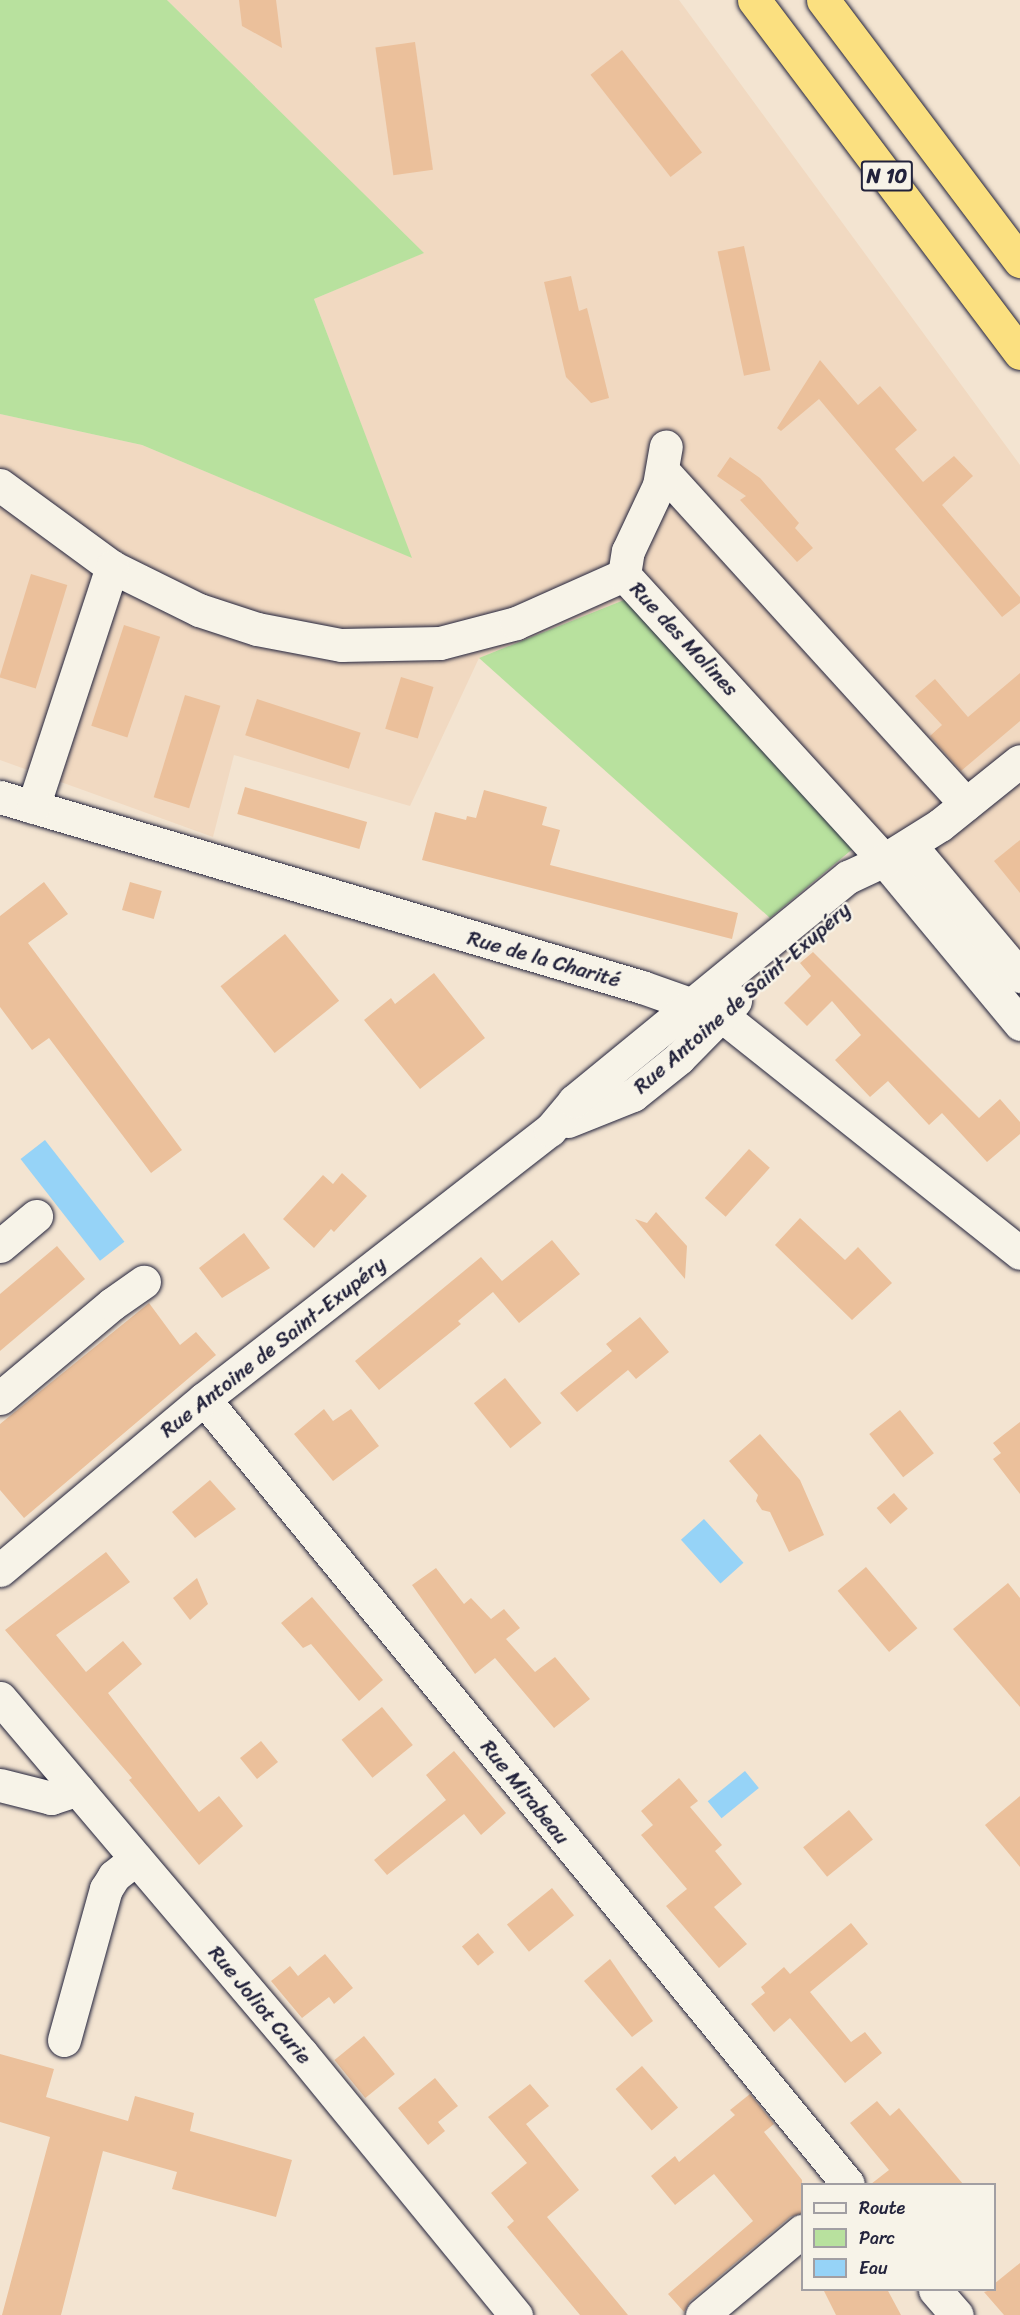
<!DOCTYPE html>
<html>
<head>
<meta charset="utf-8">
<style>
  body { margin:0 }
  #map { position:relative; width:1020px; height:2315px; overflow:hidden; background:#f3e4d1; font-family:Sriracha,sans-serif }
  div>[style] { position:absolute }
  .built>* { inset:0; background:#f1d9c1 }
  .green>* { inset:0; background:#b8e19e }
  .water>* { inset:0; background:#96d3f7; transform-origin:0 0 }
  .building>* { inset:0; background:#ebc09b; transform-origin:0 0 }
  .roads { filter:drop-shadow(0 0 2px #22223b) drop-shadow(0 0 2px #22223b) }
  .minor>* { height:33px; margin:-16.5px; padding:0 16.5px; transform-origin:16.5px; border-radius:16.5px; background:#f7f3e8 }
  .highway>* { height:33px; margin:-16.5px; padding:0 16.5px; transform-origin:16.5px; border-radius:16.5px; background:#fbe080 }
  span { translate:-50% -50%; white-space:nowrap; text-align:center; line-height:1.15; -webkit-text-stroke:5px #f7f3e8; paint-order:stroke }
  .shield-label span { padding:2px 4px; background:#f7f3e8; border:2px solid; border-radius:4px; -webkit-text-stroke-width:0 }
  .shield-label { font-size:20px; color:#22223b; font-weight:700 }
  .street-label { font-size:21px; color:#22223b }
  .legend { position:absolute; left:801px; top:2183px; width:195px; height:108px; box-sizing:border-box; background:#f7f3e8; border:2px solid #a29fa3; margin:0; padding:8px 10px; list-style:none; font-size:18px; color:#22223b }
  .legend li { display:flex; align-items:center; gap:12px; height:30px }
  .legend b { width:30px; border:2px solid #a29fa3 }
</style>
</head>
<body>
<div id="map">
  <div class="built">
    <div style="clip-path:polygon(167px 0,679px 0,1020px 465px,1020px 1042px,855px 847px,629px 598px,479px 658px,410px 806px,234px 755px,213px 837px,0 760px,0 414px,142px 445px,411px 557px,314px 299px,423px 253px)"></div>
  </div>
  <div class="green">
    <div style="clip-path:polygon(0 0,167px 0,424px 253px,314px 299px,412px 558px,142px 445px,0 414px)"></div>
    <div style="clip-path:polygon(629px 598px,855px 847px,770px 918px,479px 658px)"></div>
  </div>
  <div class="water">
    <div style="left:45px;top:1140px;width:129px;height:31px;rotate:52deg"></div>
    <div style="left:704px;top:1519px;width:59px;height:31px;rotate:48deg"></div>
    <div style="left:745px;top:1771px;width:22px;height:48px;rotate:51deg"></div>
  </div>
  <div class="building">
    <div style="clip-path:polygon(239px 0,276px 0,282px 48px,242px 26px)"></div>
    <div style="left:415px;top:42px;width:129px;height:40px;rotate:82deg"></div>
    <div style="left:622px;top:50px;width:130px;height:40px;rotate:52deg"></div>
    <div style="left:744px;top:246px;width:127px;height:27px;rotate:78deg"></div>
    <div style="clip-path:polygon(571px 276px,579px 311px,587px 308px,609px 398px,591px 403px,566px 377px,544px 282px)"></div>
    <div style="clip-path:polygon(820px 360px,858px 405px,880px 386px,917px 430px,895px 449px,923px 482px,954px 456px,973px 476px,942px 505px,1020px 597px,1020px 603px,1002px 617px,819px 399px,781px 431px,777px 428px)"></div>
    <div style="clip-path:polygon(730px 457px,760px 478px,799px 523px,795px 528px,813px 548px,797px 562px,740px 500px,746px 496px,717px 476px)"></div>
    <div style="left:31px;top:574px;width:38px;height:108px;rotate:17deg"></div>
    <div style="left:124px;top:625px;width:38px;height:106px;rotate:18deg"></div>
    <div style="clip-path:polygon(1020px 673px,1020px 721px,961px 771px,930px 736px,942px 725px,915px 696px,935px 679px,968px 717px)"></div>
    <div style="left:401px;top:677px;width:34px;height:54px;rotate:17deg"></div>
    <div style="left:185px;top:695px;width:37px;height:107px;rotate:17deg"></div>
    <div style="left:257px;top:699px;width:109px;height:38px;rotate:18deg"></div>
    <div style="left:245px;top:787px;width:127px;height:28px;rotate:16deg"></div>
    <div style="clip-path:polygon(484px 790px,547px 807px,542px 825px,560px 830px,550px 865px,738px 913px,732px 939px,422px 860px,435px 812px,466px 820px,467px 816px,476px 818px)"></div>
    <div style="clip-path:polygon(1020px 840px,1020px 893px,994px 861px)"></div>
    <div style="clip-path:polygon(44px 882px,68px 914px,28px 943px,182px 1150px,151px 1173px,49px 1038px,32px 1050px,0 1007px,0 916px)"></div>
    <div style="left:130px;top:882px;width:33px;height:29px;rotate:16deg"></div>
    <div style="left:285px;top:934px;width:86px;height:83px;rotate:51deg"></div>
    <div style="clip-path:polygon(813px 952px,979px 1118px,1000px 1099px,1020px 1122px,1020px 1134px,987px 1162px,942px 1113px,929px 1125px,888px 1081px,870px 1097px,835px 1060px,861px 1035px,832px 1001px,807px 1026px,784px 1003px,811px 976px,800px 963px)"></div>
    <div style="clip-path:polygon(434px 973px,485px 1038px,420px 1089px,364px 1020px,391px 998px,395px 1004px)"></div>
    <div style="left:749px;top:1149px;width:28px;height:66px;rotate:42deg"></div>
    <div style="clip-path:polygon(342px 1173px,367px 1196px,334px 1232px,331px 1229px,314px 1248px,283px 1219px,323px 1175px,333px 1184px)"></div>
    <div style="clip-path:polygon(656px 1212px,687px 1246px,685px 1279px,635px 1219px,647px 1223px)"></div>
    <div style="clip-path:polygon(800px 1218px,845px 1260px,858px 1247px,892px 1283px,852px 1320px,775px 1245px)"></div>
    <div style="clip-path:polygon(244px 1233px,270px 1268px,222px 1298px,199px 1268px)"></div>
    <div style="clip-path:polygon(552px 1240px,580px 1274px,519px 1323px,493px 1292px,458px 1321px,461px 1324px,379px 1390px,355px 1361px,481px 1257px,502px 1281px)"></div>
    <div style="clip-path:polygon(57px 1246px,85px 1279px,0 1351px,0 1294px)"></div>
    <div style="clip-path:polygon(149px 1303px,180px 1345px,196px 1332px,216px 1355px,24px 1518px,0 1490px,0 1424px)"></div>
    <div style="clip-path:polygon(640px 1317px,669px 1352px,636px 1379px,628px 1370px,577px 1412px,560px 1393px,612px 1351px,606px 1344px)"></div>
    <div style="left:505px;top:1378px;width:58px;height:40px;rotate:51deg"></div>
    <div style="clip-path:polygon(324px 1409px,333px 1421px,351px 1409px,379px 1446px,333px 1481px,294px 1434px)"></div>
    <div style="left:900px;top:1410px;width:55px;height:39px;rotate:52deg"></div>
    <div style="clip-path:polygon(1020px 1422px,1020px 1494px,993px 1459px,1001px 1453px,993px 1443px)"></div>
    <div style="clip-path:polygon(760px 1434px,800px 1480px,824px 1535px,789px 1552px,770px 1512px,762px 1510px,756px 1501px,758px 1495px,729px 1461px)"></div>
    <div style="clip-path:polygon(210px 1480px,236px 1509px,195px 1538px,172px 1512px)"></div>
    <div style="left:894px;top:1493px;width:21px;height:23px;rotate:49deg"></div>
    <div style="clip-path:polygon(106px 1552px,130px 1582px,56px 1635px,86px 1672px,123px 1641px,142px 1664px,108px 1693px,199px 1812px,219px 1796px,243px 1826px,199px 1865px,129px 1780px,132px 1778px,5px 1630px)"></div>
    <div style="left:866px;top:1567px;width:80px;height:37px;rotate:50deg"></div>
    <div style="clip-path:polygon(436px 1568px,464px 1604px,471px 1598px,491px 1619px,504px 1609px,520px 1628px,506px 1639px,535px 1672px,555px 1657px,590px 1699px,554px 1728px,495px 1658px,475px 1674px,412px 1585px)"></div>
    <div style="clip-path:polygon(197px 1578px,208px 1604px,190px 1620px,173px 1598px)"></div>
    <div style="clip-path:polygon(1008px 1583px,1020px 1598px,1020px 1707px,953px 1629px)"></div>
    <div style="clip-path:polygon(312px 1597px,383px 1680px,359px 1701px,311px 1644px,303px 1648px,281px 1623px)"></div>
    <div style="left:382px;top:1707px;width:49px;height:52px;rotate:51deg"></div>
    <div style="left:261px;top:1741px;width:27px;height:27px;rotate:51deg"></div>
    <div style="clip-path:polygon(454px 1751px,506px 1813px,481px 1835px,464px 1814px,387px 1875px,374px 1860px,446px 1800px,426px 1775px)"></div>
    <div style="clip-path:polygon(679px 1778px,698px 1801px,690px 1807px,722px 1845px,715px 1851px,742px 1884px,714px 1907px,747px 1944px,719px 1968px,666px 1906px,687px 1889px,641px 1835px,653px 1825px,641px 1811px)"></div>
    <div style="clip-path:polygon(1020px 1796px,1020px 1867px,985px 1825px)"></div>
    <div style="left:849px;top:1810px;width:38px;height:59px;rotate:51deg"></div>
    <div style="left:552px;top:1888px;width:35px;height:58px;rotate:51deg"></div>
    <div style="clip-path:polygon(851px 1923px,868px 1944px,810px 1992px,851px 2042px,865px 2032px,882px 2053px,845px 2083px,790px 2018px,774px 2032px,751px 2004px,765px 1993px,761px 1987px,784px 1967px,790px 1974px)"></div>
    <div style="left:478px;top:1933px;width:25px;height:21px;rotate:50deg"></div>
    <div style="clip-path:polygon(325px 1954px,353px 1988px,334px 2004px,329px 1997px,302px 2018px,271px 1981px,290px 1966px,298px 1976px)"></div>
    <div style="clip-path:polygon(610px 1959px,653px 2021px,632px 2037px,584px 1981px)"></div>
    <div style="left:364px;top:2036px;width:49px;height:38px;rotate:51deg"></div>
    <div style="clip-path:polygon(0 2054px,54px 2069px,46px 2097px,128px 2121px,135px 2096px,194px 2113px,190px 2131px,292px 2160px,276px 2217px,172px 2189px,177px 2172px,103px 2151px,61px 2315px,2px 2315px,50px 2137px,0 2122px)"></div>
    <div style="left:642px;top:2066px;width:55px;height:35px;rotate:49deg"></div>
    <div style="clip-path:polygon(435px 2078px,458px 2106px,438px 2122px,445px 2131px,428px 2145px,398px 2108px)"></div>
    <div style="clip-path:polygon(530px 2084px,549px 2106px,526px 2124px,579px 2190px,547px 2217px,628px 2315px,580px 2315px,507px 2227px,514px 2221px,491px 2193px,527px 2163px,488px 2117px)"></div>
    <div style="clip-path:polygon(750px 2094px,774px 2124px,764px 2132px,802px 2180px,802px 2213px,790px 2217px,690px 2301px,684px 2312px,668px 2294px,753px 2221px,714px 2174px,675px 2205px,651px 2176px,675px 2156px,679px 2162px,735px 2115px,730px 2110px)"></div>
    <div style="clip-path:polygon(877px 2101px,890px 2116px,899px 2108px,963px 2184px,871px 2184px,889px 2170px,850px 2123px)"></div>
    <div style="clip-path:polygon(1020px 2263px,1020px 2315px,1004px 2315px,984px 2292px,994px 2289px,994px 2284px)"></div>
    <div style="clip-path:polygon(823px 2289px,887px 2289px,901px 2315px,836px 2315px)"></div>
  </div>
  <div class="roads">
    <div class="minor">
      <div style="left:663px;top:471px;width:450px;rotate:47.7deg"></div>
      <div style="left:0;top:485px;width:139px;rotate:36.2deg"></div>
      <div style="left:112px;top:567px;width:97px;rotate:26.3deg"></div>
      <div style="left:199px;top:610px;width:61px;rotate:18.1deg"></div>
      <div style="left:257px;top:629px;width:86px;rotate:10.8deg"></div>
      <div style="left:341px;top:645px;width:99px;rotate:-1.2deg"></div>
      <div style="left:440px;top:643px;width:79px;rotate:-14.7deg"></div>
      <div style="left:516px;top:623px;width:118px;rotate:-24deg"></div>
      <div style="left:624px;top:575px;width:386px;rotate:47.6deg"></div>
      <div style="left:884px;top:860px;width:213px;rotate:50.3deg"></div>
      <div style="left:624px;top:575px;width:24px;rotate:-81deg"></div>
      <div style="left:628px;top:551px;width:73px;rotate:-64.8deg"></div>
      <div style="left:659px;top:485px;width:39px;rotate:-80deg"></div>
      <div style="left:0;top:797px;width:670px;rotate:16.49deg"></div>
      <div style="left:642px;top:987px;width:84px;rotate:19.5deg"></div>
      <div style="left:721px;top:1015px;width:382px;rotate:38.5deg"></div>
      <div style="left:33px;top:807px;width:253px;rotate:-71.8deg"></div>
      <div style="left:910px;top:845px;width:171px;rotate:50deg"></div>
      <div style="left:568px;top:1121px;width:70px;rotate:-21.8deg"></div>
      <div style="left:633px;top:1095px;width:59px;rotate:-38.8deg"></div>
      <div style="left:679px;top:1058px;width:80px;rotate:-45.5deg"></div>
      <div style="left:0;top:1246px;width:47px;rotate:-39.8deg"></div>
      <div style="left:0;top:1398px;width:146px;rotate:-40deg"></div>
      <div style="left:112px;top:1304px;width:39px;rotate:-35deg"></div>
      <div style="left:204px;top:1399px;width:1015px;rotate:50.64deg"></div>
      <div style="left:0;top:1570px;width:266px;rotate:-40deg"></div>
      <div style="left:204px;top:1399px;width:438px;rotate:-37.9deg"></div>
      <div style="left:550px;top:1130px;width:38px;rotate:-50deg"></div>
      <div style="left:574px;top:1101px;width:354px;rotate:-39.3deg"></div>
      <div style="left:848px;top:877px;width:40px;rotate:-25deg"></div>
      <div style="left:884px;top:860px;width:66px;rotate:-32deg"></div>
      <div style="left:940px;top:825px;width:102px;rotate:-38.7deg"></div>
      <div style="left:0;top:1698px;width:467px;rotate:49.7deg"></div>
      <div style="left:302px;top:2054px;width:338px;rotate:50.7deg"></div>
      <div style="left:0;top:1785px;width:53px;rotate:14.3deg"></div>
      <div style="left:51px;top:1798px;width:28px;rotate:-18deg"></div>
      <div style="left:64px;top:2040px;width:157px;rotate:-74.5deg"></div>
      <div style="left:106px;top:1889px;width:15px;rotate:-58deg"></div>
      <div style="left:114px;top:1876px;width:28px;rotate:-38deg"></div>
      <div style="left:935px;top:2290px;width:33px;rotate:49deg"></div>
      <div style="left:702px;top:2315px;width:131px;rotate:-40deg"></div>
    </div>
    <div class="highway">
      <div style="left:754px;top:0;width:442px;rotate:53deg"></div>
      <div style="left:823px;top:0;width:327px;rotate:53deg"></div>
    </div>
  </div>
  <div class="shield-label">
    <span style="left:887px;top:176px">N 10</span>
  </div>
  <div class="street-label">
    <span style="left:684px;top:639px;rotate:47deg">Rue des Molines</span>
    <span style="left:544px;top:959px;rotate:16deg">Rue de la Charité</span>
    <span style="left:742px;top:998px;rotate:-41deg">Rue Antoine de Saint-Exupéry</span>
    <span style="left:273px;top:1347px;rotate:-38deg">Rue Antoine de Saint-Exupéry</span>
    <span style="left:525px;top:1792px;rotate:51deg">Rue Mirabeau</span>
    <span style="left:260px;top:2005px;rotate:50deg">Rue Joliot Curie</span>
  </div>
  <ul class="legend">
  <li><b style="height:8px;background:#f7f3e8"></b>Route</li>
  <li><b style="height:16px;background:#b8e19e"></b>Parc</li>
  <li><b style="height:16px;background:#96d3f7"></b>Eau</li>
  </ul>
</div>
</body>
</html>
